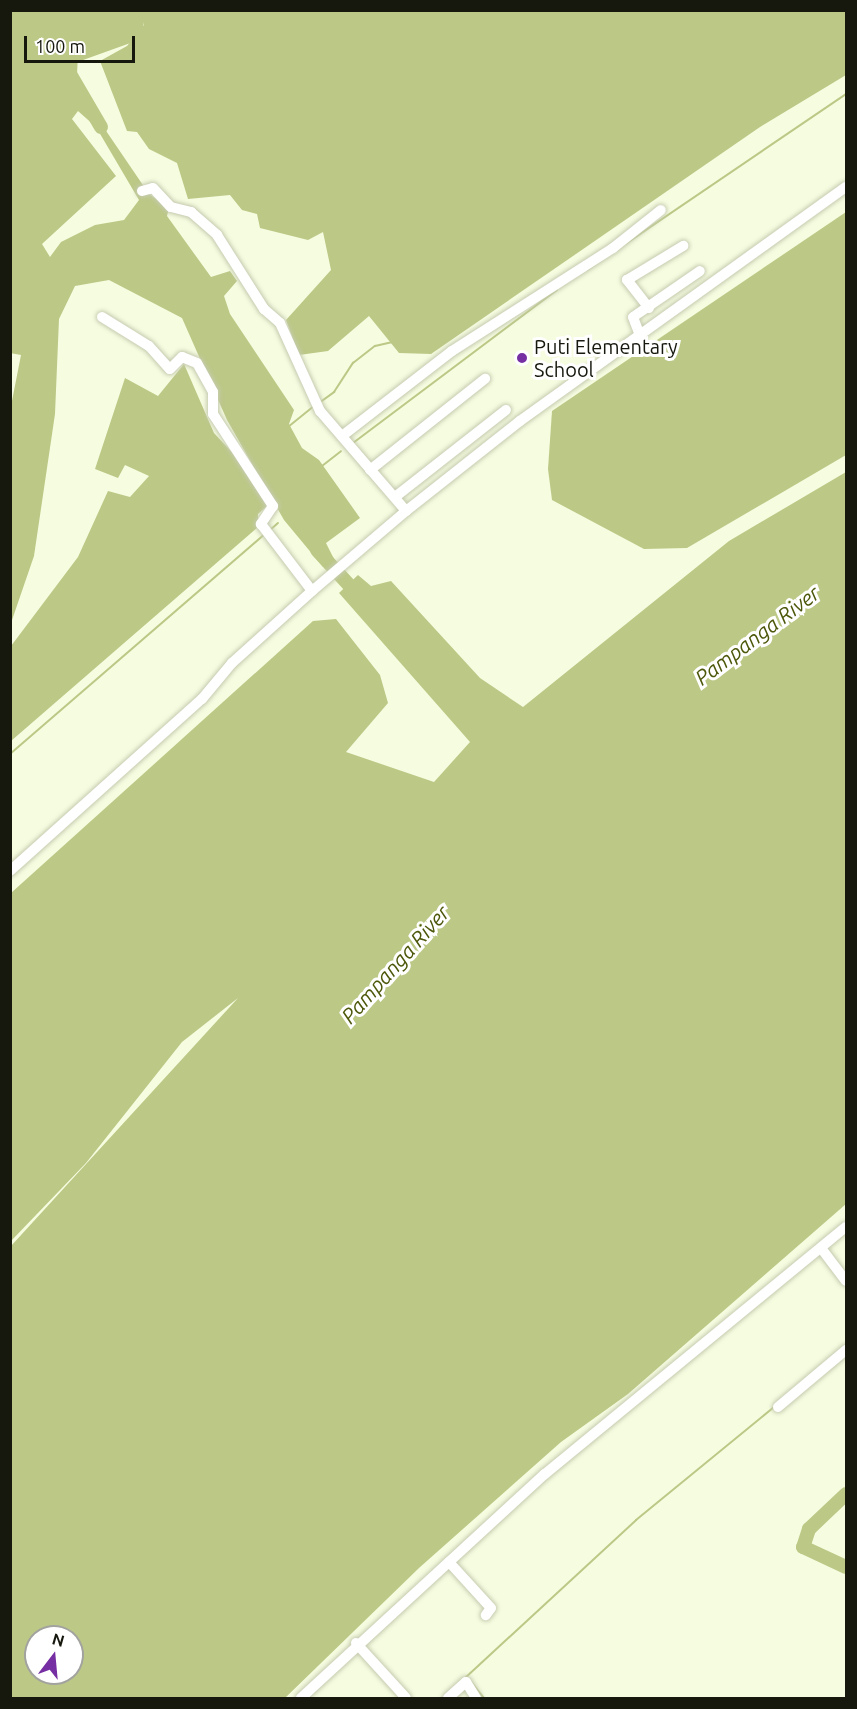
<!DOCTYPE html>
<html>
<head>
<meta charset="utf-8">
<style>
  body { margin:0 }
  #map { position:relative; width:857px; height:1709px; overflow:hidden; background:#f6fce0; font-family:Ubuntu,sans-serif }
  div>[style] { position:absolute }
  .water>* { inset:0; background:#bcc886 }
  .stream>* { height:2px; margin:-1px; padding:0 1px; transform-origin:1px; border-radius:1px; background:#bcc886 }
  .river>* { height:14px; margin:-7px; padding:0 7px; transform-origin:7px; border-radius:7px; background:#bcc886 }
  .roads { filter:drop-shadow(0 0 2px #c5cbb0) drop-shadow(0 0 2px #c5cbb0) }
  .minor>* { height:10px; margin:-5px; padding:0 5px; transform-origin:5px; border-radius:5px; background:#fff }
  .dots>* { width:16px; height:16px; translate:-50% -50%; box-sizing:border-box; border:3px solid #fff; border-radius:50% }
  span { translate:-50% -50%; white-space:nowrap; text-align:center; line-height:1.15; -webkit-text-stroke:6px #fff; paint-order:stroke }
  .poi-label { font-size:20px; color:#16180e }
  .left { translate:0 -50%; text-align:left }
  .water-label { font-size:21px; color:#4e580b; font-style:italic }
  .frame { position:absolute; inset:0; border:12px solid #16180e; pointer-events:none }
  .north { position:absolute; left:24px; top:1625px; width:60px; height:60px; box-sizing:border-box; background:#fff; border:2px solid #a2a39f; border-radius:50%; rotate:16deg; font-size:16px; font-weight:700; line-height:24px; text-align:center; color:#16180e }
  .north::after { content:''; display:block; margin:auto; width:21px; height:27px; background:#762fa2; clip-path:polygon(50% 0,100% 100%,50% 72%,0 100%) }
  .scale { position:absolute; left:24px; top:36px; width:111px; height:27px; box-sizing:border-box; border:3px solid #16180e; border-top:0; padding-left:8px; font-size:18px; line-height:21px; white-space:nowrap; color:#16180e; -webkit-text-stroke:4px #fff; paint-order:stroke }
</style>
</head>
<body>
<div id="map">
  <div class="water">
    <div style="clip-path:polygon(evenodd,10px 11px,138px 11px,133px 34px,68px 54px,66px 72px,149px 194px,169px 208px,167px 216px,211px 277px,230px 271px,237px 281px,224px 296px,230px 314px,294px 410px,289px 424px,302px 448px,319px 460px,360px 518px,326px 543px,334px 559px,323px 567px,284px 520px,227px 420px,182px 318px,109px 280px,75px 286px,59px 319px,55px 414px,34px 556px,11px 623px,10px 411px,21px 355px,10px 353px,10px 11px,78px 111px,96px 127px,139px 200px,124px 220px,95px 225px,61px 242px,50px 257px,42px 244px,116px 176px,72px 119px,78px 111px)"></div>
    <div style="clip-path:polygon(142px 11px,846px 11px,846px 75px,760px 127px,431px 354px,399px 353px,369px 316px,328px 351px,299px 355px,286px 320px,331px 270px,323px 232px,308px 240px,260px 228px,257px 214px,242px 210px,230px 195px,188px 199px,177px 163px,149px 149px,137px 132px,127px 131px,100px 61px,127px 46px,144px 25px)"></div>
    <div style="clip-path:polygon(846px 212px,846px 455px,687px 548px,644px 549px,552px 500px,548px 469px,552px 411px)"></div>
    <div style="clip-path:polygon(184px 364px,214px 433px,241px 462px,267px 506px,258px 514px,258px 527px,11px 741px,11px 646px,78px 557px,108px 491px,130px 497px,149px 476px,125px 465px,118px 478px,95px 469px,125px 378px,158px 396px)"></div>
    <div style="clip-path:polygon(evenodd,846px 472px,846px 1204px,628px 1394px,561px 1442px,419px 1568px,285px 1698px,11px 1698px,11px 1246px,238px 998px,182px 1042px,86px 1163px,11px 1241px,11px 893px,313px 621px,336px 619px,380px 675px,388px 703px,346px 752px,434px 782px,470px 742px,339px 593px,358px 575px,371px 586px,391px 581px,480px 678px,523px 707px,729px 541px,846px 472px,36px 1637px,72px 1637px,72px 1673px,36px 1673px,36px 1637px)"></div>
  </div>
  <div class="stream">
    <div style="left:63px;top:72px;width:7px;rotate:16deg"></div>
    <div style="left:587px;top:270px;width:313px;rotate:-34.2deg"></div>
    <div style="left:319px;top:403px;width:19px;rotate:-36deg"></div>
    <div style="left:334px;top:392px;width:35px;rotate:-57deg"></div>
    <div style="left:353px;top:363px;width:28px;rotate:-38deg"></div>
    <div style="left:375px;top:346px;width:18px;rotate:-13deg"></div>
    <div style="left:288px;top:427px;width:33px;rotate:-39deg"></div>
    <div style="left:353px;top:443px;width:255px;rotate:-36.9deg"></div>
    <div style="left:322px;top:466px;width:24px;rotate:-38deg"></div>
    <div style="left:269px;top:531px;width:12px;rotate:-42deg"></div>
    <div style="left:10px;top:754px;width:337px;rotate:-40.8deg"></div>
    <div style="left:465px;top:1678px;width:233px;rotate:-42.7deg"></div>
    <div style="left:636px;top:1520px;width:178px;rotate:-39.3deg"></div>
    <div style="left:471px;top:1682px;width:21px;rotate:51deg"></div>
  </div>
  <div class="river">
    <div style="left:101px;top:127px;width:61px;rotate:-120.3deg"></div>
    <div style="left:70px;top:74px;width:17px;rotate:-87deg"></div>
    <div style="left:71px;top:57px;width:68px;rotate:-19.8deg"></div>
    <div style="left:135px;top:34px;width:24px;rotate:-81deg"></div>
    <div style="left:317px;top:550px;width:64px;rotate:47.5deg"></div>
    <div style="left:846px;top:1494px;width:51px;rotate:136.6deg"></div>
    <div style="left:809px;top:1529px;width:19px;rotate:108deg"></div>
    <div style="left:803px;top:1547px;width:47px;rotate:24.9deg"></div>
  </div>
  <div class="roads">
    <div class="minor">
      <div style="left:142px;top:191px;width:11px;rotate:-15deg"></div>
      <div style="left:153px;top:188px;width:26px;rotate:47deg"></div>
      <div style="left:171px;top:207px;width:21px;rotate:14deg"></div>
      <div style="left:191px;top:212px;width:35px;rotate:41deg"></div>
      <div style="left:217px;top:235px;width:88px;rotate:57.6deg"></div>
      <div style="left:264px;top:309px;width:21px;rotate:41deg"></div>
      <div style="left:280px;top:323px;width:97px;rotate:65.6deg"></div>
      <div style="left:320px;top:411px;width:132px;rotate:49.3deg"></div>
      <div style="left:649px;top:308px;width:36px;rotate:-128deg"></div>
      <div style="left:627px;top:280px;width:66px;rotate:-31.3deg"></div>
      <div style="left:102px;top:317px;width:55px;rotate:31.7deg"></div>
      <div style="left:149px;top:346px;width:31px;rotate:48deg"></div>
      <div style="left:170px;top:369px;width:17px;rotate:-45deg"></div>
      <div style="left:182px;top:357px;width:16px;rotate:22deg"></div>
      <div style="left:197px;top:363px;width:33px;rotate:61deg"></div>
      <div style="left:213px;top:392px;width:22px;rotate:90deg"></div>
      <div style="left:213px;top:414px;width:110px;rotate:56.9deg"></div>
      <div style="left:273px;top:506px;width:22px;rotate:124deg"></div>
      <div style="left:261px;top:524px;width:84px;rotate:52.7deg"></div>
      <div style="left:641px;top:338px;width:22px;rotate:-111deg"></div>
      <div style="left:633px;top:317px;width:81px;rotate:-34.5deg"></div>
      <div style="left:342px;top:436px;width:139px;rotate:-37.7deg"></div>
      <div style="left:452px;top:351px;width:191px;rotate:-32.6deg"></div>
      <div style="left:613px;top:248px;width:61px;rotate:-38.4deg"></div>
      <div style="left:370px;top:470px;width:147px;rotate:-38.4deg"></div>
      <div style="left:395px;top:497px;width:141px;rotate:-38.1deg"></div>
      <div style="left:10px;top:871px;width:258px;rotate:-41.9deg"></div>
      <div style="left:202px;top:699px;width:47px;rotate:-50.2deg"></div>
      <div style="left:232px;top:663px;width:108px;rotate:-42deg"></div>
      <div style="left:312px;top:591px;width:123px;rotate:-40.4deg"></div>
      <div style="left:406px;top:511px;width:145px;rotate:-38.3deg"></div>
      <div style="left:520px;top:421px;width:401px;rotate:-35.7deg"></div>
      <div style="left:821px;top:1248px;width:41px;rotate:52.9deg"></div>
      <div style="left:778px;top:1407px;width:89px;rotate:-40deg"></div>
      <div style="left:449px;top:1562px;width:62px;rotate:47.6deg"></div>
      <div style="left:491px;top:1608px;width:9px;rotate:126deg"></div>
      <div style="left:356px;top:1643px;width:74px;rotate:47.7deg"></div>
      <div style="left:301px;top:1698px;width:331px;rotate:-42.6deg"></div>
      <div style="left:545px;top:1474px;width:389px;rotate:-39.4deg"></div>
      <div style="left:448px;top:1698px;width:24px;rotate:-42deg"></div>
      <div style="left:466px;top:1682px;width:19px;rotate:58deg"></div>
    </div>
  </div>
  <div class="dots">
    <div style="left:522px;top:358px;background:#762fa2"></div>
  </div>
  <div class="poi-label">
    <span class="left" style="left:534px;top:358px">Puti Elementary<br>School</span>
  </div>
  <div class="water-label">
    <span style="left:757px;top:635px;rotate:-37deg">Pampanga River</span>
    <span style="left:395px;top:964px;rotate:-48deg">Pampanga River</span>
  </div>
  <div class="frame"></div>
  <div class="north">N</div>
  <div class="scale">100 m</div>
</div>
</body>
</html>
